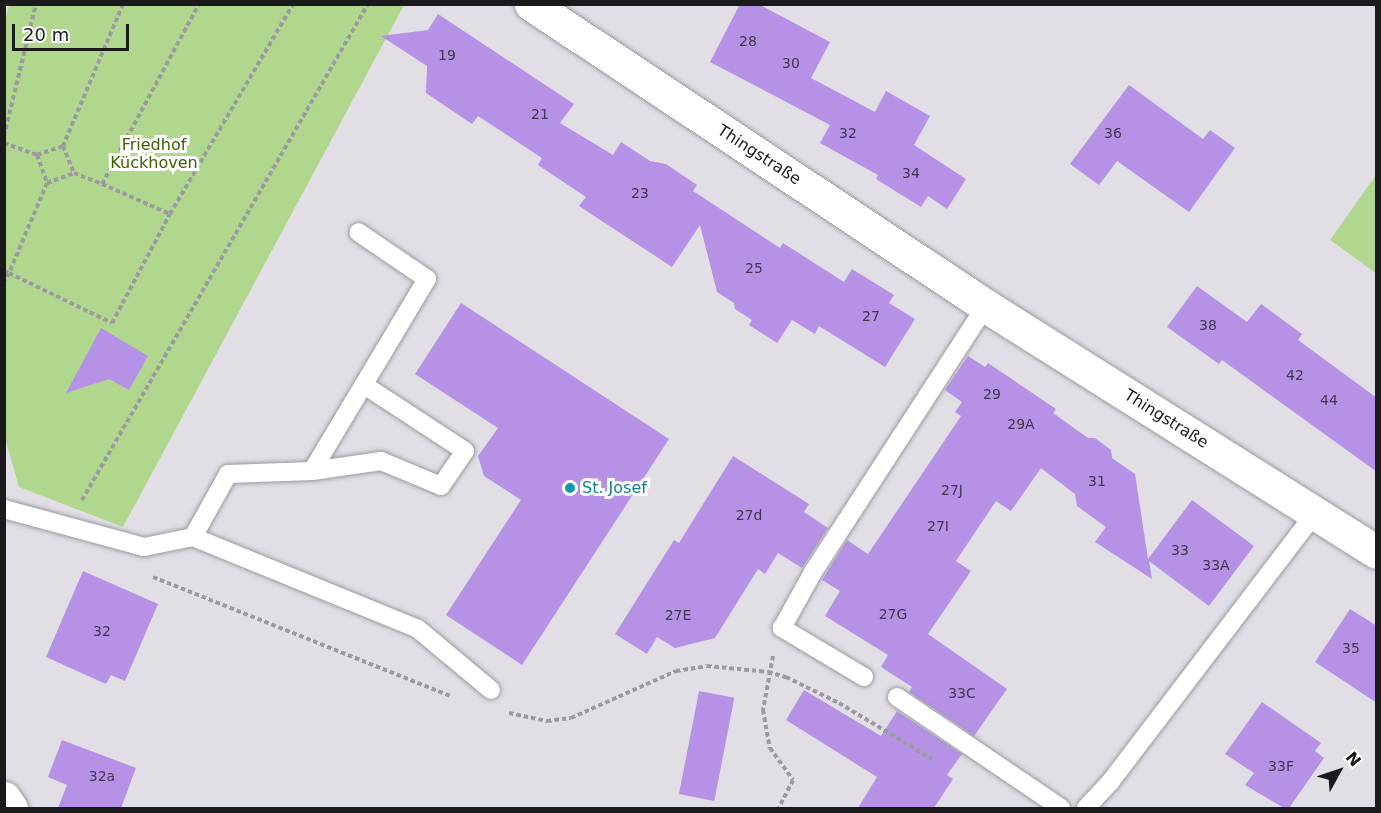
<!DOCTYPE html>
<html>
<head>
<meta charset="utf-8">
<style>
  body { margin:0 }
  #map { position:relative; width:1381px; height:813px; overflow:hidden; background:#e1dee6; font-family:"DejaVu Sans",sans-serif }
  div>[style] { position:absolute }
  .green>* { inset:0; background:#b1d78e }
  .building>* { inset:0; background:#b592e6; transform-origin:0 0 }
  .path>* { height:4px; margin-top:-2px; transform-origin:0; background:repeating-linear-gradient(90deg,#9c999f 0 4.5px,transparent 0 7.5px) }
  .roads { filter:drop-shadow(0 0 2px #9d9aa1) drop-shadow(0 0 2px #9d9aa1) }
  .service>* { height:18px; margin:-9px; padding:0 9px; transform-origin:9px; border-radius:9px; background:#fff }
  .minor>* { height:33px; margin:-16.5px; padding:0 16.5px; transform-origin:16.5px; border-radius:16.5px; background:#fff }
  .dots>* { width:16px; height:16px; translate:-50% -50%; box-sizing:border-box; border:3px solid #fff; border-radius:50% }
  span { translate:-50% -50%; white-space:nowrap; text-align:center; line-height:1.15; -webkit-text-stroke:6px #fff; paint-order:stroke }
  .number-label { font-size:14px; color:#41374e }
  .number-label span { -webkit-text-stroke-width:0 }
  .park-label { font-size:16px; color:#3c6100 }
  .street-label { font-size:16px; color:#1a191b }
  .culture-label { font-size:16px; color:#0d838f }
  .left { translate:0 -50%; text-align:left }
  .frame { position:absolute; inset:0; border:6px solid #1a191b; pointer-events:none }
  .north { position:absolute; left:1309px; top:741px; width:60px; height:60px; -webkit-text-stroke:4px #fff; paint-order:stroke; rotate:50deg; font-size:16px; font-weight:700; line-height:24px; text-align:center; color:#1a191b }
  .north::after { content:''; display:block; margin:auto; width:21px; height:27px; background:#1a191b; clip-path:polygon(50% 0,100% 100%,50% 72%,0 100%) }
  .scale { position:absolute; left:12px; top:24px; width:117px; height:27px; box-sizing:border-box; border:3px solid #1a191b; border-top:0; padding-left:8px; font-size:18px; line-height:21px; white-space:nowrap; color:#1a191b; -webkit-text-stroke:4px #fff; paint-order:stroke }
</style>
</head>
<body>
<div id="map">
  <div class="green">
    <div style="clip-path:polygon(9px 5px,404px 5px,123px 527px,19px 487px,5px 438px,4px 24px)"></div>
    <div style="clip-path:polygon(1376px 175px,1376px 273px,1330px 240px)"></div>
  </div>
  <div class="building">
    <div style="clip-path:polygon(740px 4px,758px 4px,830px 42px,811px 78px,875px 112px,886px 91px,930px 116px,914px 145px,966px 179px,947px 209px,928px 196px,921px 207px,876px 179px,878px 175px,820px 143px,830px 125px,710px 62px)"></div>
    <div style="clip-path:polygon(438px 14px,574px 104px,560px 123px,613px 155px,621px 142px,650px 161px,666px 164px,697px 185px,693px 191px,780px 248px,783px 243px,844px 282px,852px 269px,894px 295px,889px 303px,915px 319px,885px 367px,819px 326px,815px 334px,792px 320px,777px 343px,749px 325px,752px 320px,735px 309px,734px 303px,717px 292px,700px 225px,672px 267px,579px 206px,586px 197px,538px 165px,542px 158px,478px 116px,472px 124px,426px 93px,427px 66px,381px 36px,428px 30px)"></div>
    <div style="clip-path:polygon(1129px 85px,1203px 139px,1210px 130px,1235px 148px,1189px 212px,1117px 161px,1099px 185px,1070px 164px)"></div>
    <div style="clip-path:polygon(1197px 286px,1247px 322px,1261px 304px,1302px 334px,1298px 340px,1377px 398px,1377px 472px,1222px 360px,1219px 364px,1167px 327px)"></div>
    <div style="clip-path:polygon(461px 303px,669px 439px,522px 665px,446px 615px,521px 500px,484px 476px,478px 456px,498px 428px,415px 374px)"></div>
    <div style="clip-path:polygon(101px 328px,148px 356px,129px 390px,109px 379px,66px 393px)"></div>
    <div style="clip-path:polygon(968px 356px,985px 367px,988px 363px,1056px 409px,1053px 413px,1088px 438px,1095px 438px,1111px 450px,1112px 458px,1135px 474px,1148px 559px,1192px 500px,1254px 546px,1209px 606px,1149px 561px,1152px 579px,1095px 542px,1106px 527px,1077px 506px,1075px 494px,1041px 468px,1011px 511px,996px 501px,956px 561px,971px 571px,928px 634px,1007px 689px,974px 736px,909px 692px,912px 687px,881px 667px,888px 655px,825px 616px,840px 591px,822px 580px,847px 540px,868px 554px,961px 416px,955px 412px,962px 402px,945px 390px)"></div>
    <div style="clip-path:polygon(733px 456px,809px 504px,804px 512px,828px 528px,802px 568px,778px 553px,765px 574px,758px 569px,715px 638px,675px 648px,657px 637px,647px 654px,615px 634px,674px 540px,679px 543px)"></div>
    <div style="clip-path:polygon(83px 571px,158px 604px,125px 681px,111px 675px,106px 684px,46px 657px)"></div>
    <div style="clip-path:polygon(1350px 609px,1377px 626px,1377px 703px,1315px 662px)"></div>
    <div style="clip-path:polygon(804px 690px,881px 736px,897px 711px,962px 754px,947px 775px,953px 779px,934px 808px,858px 808px,877px 777px,786px 720px)"></div>
    <div style="left:699px;top:691px;width:36px;height:105px;rotate:11deg"></div>
    <div style="clip-path:polygon(1262px 702px,1321px 743px,1315px 751px,1324px 758px,1289px 808px,1284px 808px,1245px 785px,1254px 773px,1225px 754px)"></div>
    <div style="clip-path:polygon(62px 740px,136px 768px,121px 808px,58px 808px,67px 785px,48px 777px)"></div>
  </div>
  <div class="path">
    <div style="left:123px;top:4px;width:154px;rotate:112.9deg"></div>
    <div style="left:63px;top:146px;width:29px;rotate:68deg"></div>
    <div style="left:74px;top:173px;width:30px;rotate:21deg"></div>
    <div style="left:102px;top:184px;width:204px;rotate:-61.7deg"></div>
    <div style="left:4px;top:136px;width:136px;rotate:-76.4deg"></div>
    <div style="left:4px;top:143px;width:35px;rotate:20deg"></div>
    <div style="left:37px;top:155px;width:30px;rotate:70deg"></div>
    <div style="left:47px;top:183px;width:98px;rotate:112.9deg"></div>
    <div style="left:9px;top:273px;width:114px;rotate:25.9deg"></div>
    <div style="left:112px;top:323px;width:123px;rotate:-62deg"></div>
    <div style="left:37px;top:155px;width:28px;rotate:-19deg"></div>
    <div style="left:47px;top:183px;width:29px;rotate:-20deg"></div>
    <div style="left:102px;top:184px;width:74px;rotate:23.8deg"></div>
    <div style="left:170px;top:214px;width:243px;rotate:-59.6deg"></div>
    <div style="left:4px;top:271px;width:5px;rotate:22deg"></div>
    <div style="left:9px;top:273px;width:9px;rotate:122deg"></div>
    <div style="left:82px;top:500px;width:573px;rotate:-60.03deg"></div>
    <div style="left:153px;top:577px;width:320px;rotate:21.8deg"></div>
    <div style="left:773px;top:656px;width:55px;rotate:100.5deg"></div>
    <div style="left:763px;top:710px;width:39px;rotate:80deg"></div>
    <div style="left:770px;top:748px;width:39px;rotate:54deg"></div>
    <div style="left:793px;top:780px;width:31px;rotate:117deg"></div>
    <div style="left:509px;top:713px;width:39px;rotate:12deg"></div>
    <div style="left:547px;top:721px;width:24px;rotate:-7deg"></div>
    <div style="left:571px;top:718px;width:115px;rotate:-24.1deg"></div>
    <div style="left:676px;top:671px;width:31px;rotate:-9deg"></div>
    <div style="left:707px;top:666px;width:61px;rotate:5.6deg"></div>
    <div style="left:768px;top:672px;width:19px;rotate:16deg"></div>
    <div style="left:786px;top:677px;width:59px;rotate:26.1deg"></div>
    <div style="left:839px;top:703px;width:109px;rotate:31.1deg"></div>
  </div>
  <div class="roads">
    <div class="service">
      <div style="left:312px;top:471px;width:70px;rotate:-8.2deg"></div>
      <div style="left:381px;top:461px;width:65px;rotate:22.6deg"></div>
      <div style="left:441px;top:486px;width:42px;rotate:-55.6deg"></div>
      <div style="left:465px;top:451px;width:121px;rotate:-146.8deg"></div>
      <div style="left:4px;top:509px;width:145px;rotate:15.2deg"></div>
      <div style="left:144px;top:547px;width:50px;rotate:-11.5deg"></div>
      <div style="left:193px;top:537px;width:72px;rotate:-60.9deg"></div>
      <div style="left:228px;top:474px;width:84px;rotate:-2deg"></div>
      <div style="left:312px;top:471px;width:224px;rotate:-59.1deg"></div>
      <div style="left:427px;top:279px;width:83px;rotate:-145.7deg"></div>
      <div style="left:193px;top:537px;width:243px;rotate:22.2deg"></div>
      <div style="left:418px;top:629px;width:95px;rotate:39.9deg"></div>
      <div style="left:864px;top:677px;width:96px;rotate:-149.1deg"></div>
      <div style="left:782px;top:628px;width:64px;rotate:-61deg"></div>
      <div style="left:813px;top:572px;width:317px;rotate:-57deg"></div>
      <div style="left:897px;top:697px;width:198px;rotate:34.1deg"></div>
      <div style="left:1086px;top:808px;width:37px;rotate:-47deg"></div>
      <div style="left:1111px;top:781px;width:337px;rotate:-52.7deg"></div>
    </div>
    <div class="minor">
      <div style="left:531px;top:4px;width:546px;rotate:33.57deg"></div>
      <div style="left:986px;top:306px;width:461px;rotate:32.2deg"></div>
      <div style="left:4px;top:798px;width:12px;rotate:55deg"></div>
    </div>
  </div>
  <div class="dots">
    <div style="left:570px;top:488px;background:#0f9aa8"></div>
  </div>
  <div class="number-label">
    <span style="left:748px;top:41px">28</span>
    <span style="left:447px;top:55px">19</span>
    <span style="left:791px;top:63px">30</span>
    <span style="left:540px;top:114px">21</span>
    <span style="left:848px;top:133px">32</span>
    <span style="left:1113px;top:133px">36</span>
    <span style="left:911px;top:173px">34</span>
    <span style="left:640px;top:193px">23</span>
    <span style="left:754px;top:268px">25</span>
    <span style="left:871px;top:316px">27</span>
    <span style="left:1208px;top:325px">38</span>
    <span style="left:1295px;top:375px">42</span>
    <span style="left:992px;top:394px">29</span>
    <span style="left:1329px;top:400px">44</span>
    <span style="left:1021px;top:424px">29A</span>
    <span style="left:1097px;top:481px">31</span>
    <span style="left:952px;top:490px">27J</span>
    <span style="left:749px;top:515px">27d</span>
    <span style="left:938px;top:526px">27I</span>
    <span style="left:1180px;top:550px">33</span>
    <span style="left:1216px;top:565px">33A</span>
    <span style="left:893px;top:614px">27G</span>
    <span style="left:678px;top:615px">27E</span>
    <span style="left:102px;top:631px">32</span>
    <span style="left:1351px;top:648px">35</span>
    <span style="left:962px;top:693px">33C</span>
    <span style="left:1281px;top:766px">33F</span>
    <span style="left:102px;top:776px">32a</span>
  </div>
  <div class="park-label">
    <span style="left:154px;top:154px">Friedhof<br>Kückhoven</span>
  </div>
  <div class="street-label">
    <span style="left:759px;top:155px;rotate:33deg">Thingstraße</span>
    <span style="left:1166px;top:419px;rotate:32deg">Thingstraße</span>
  </div>
  <div class="culture-label">
    <span class="left" style="left:582px;top:488px">St. Josef</span>
  </div>
  <div class="frame"></div>
  <div class="north">N</div>
  <div class="scale">20 m</div>
</div>
</body>
</html>
